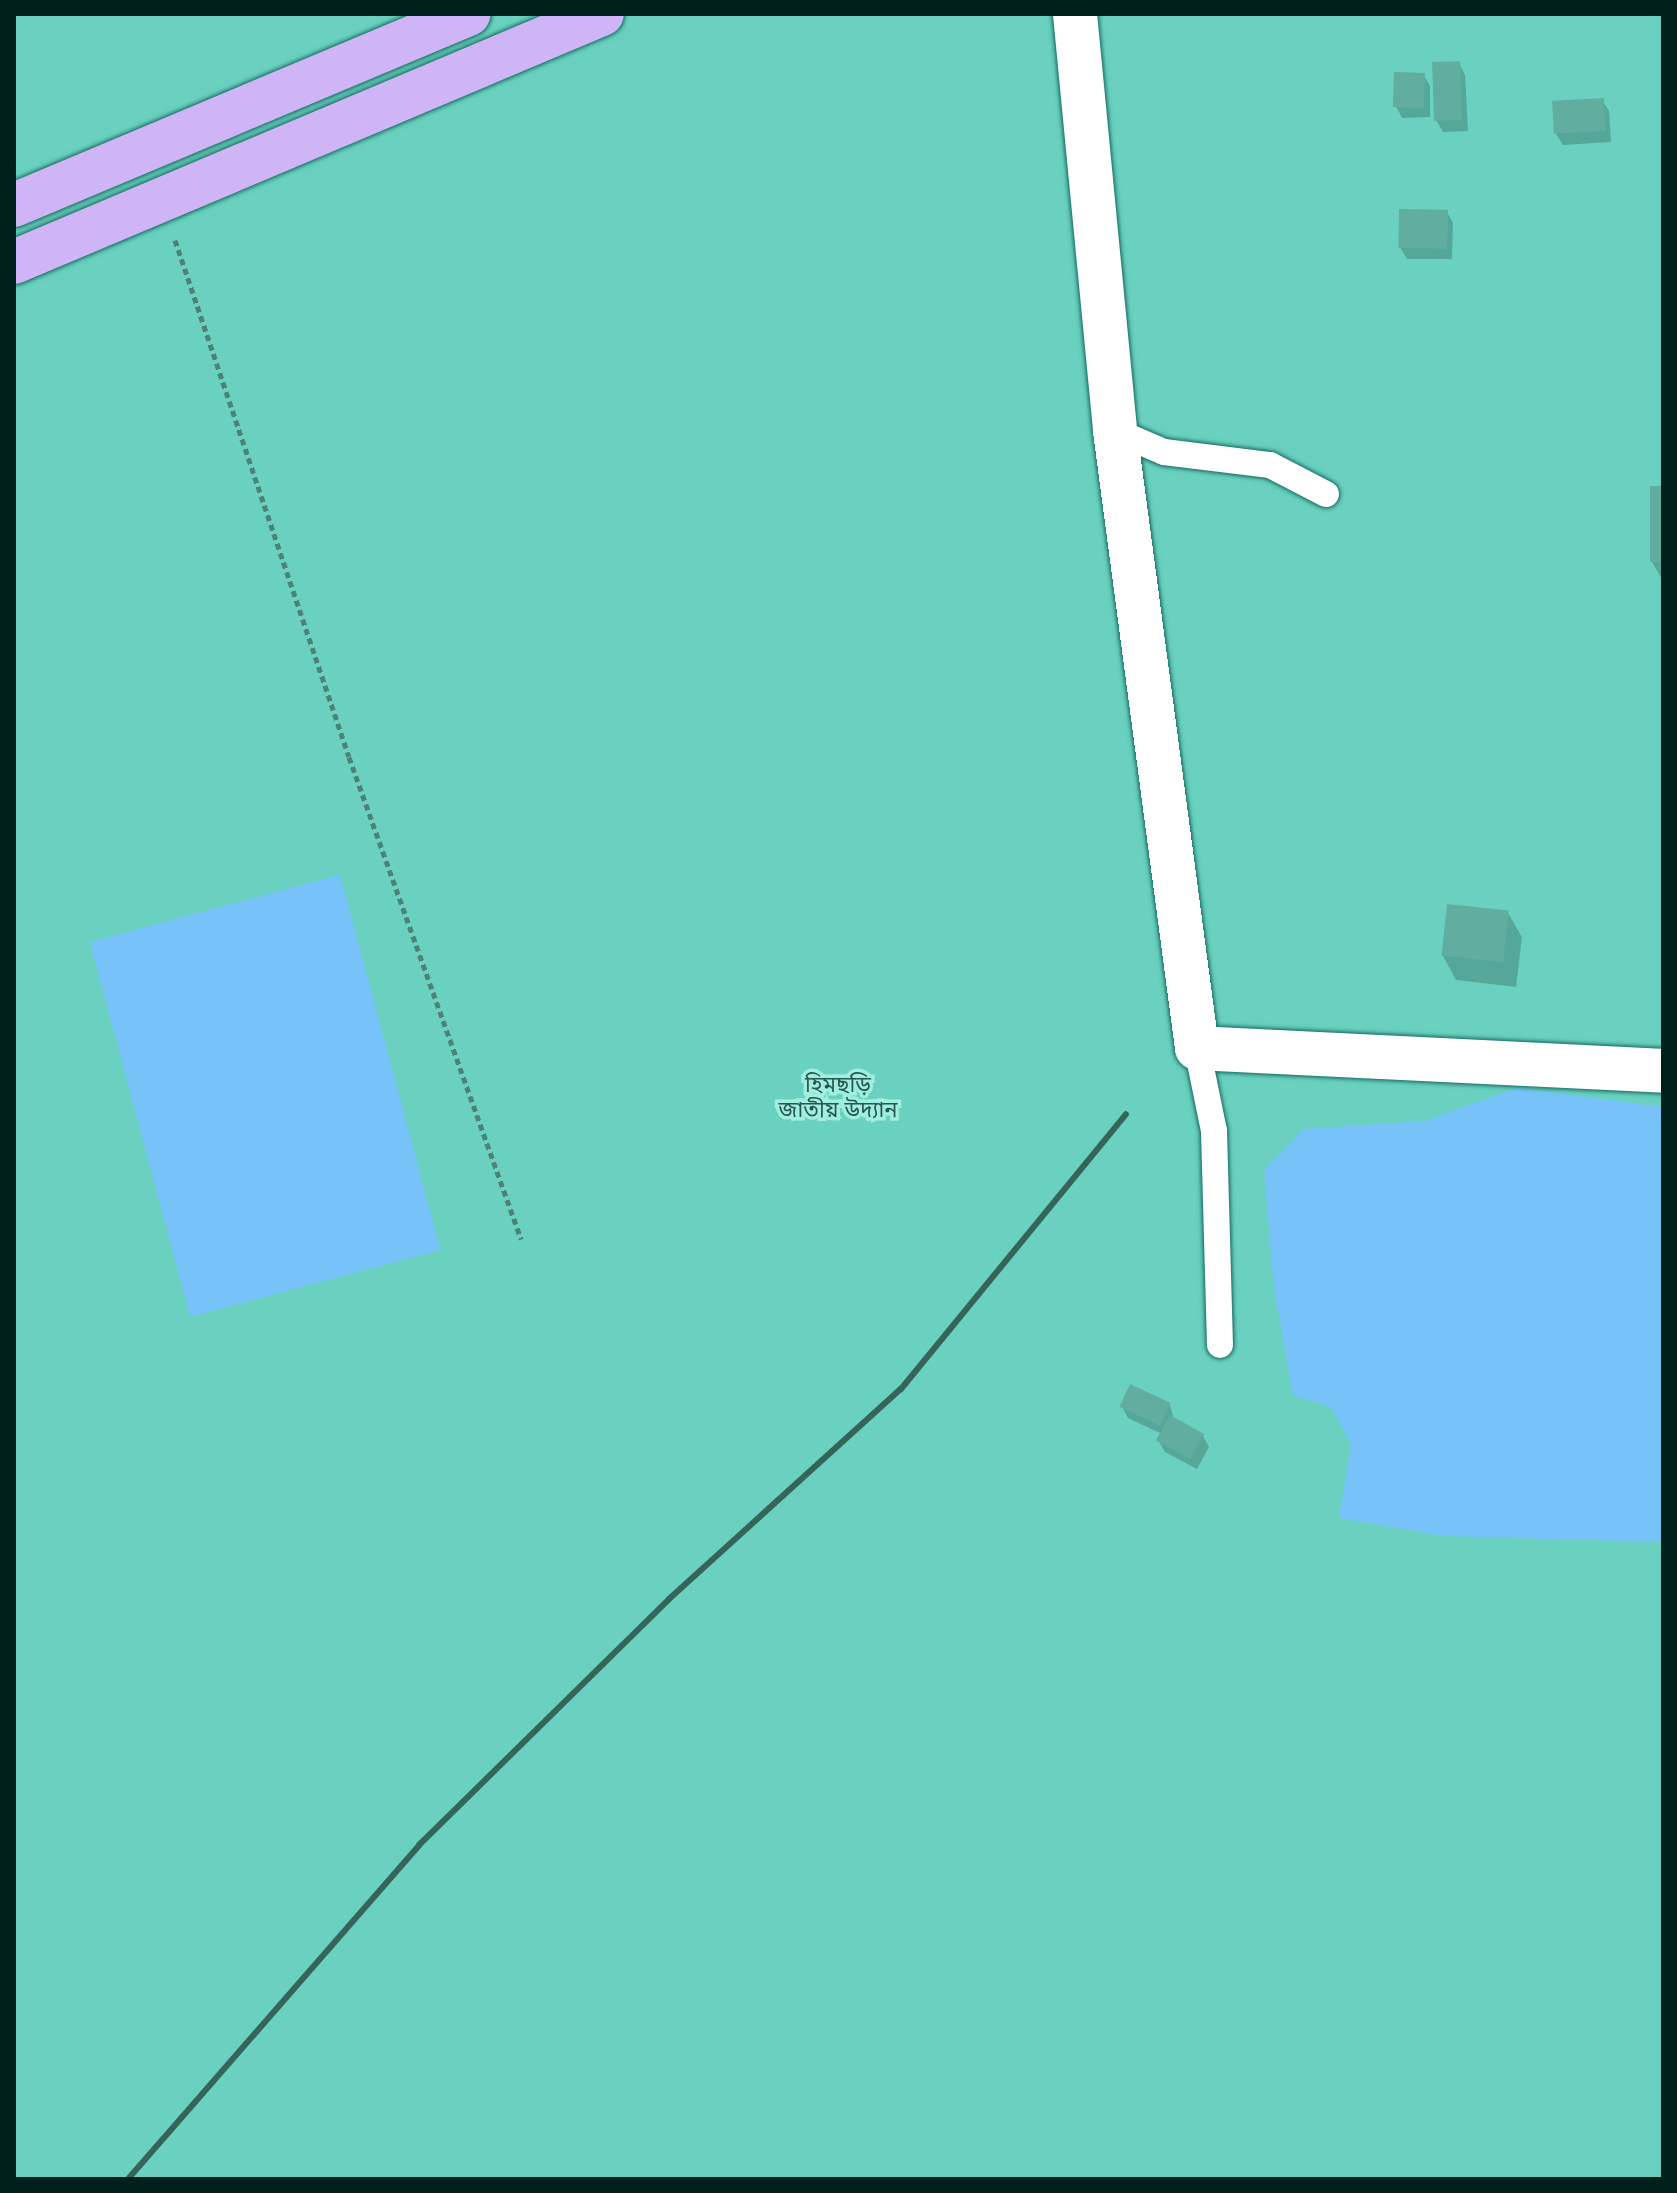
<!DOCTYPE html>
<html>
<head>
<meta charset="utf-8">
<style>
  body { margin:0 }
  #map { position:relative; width:1677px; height:2193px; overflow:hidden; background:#a0eedf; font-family:Arial,"Noto Sans Bengali",sans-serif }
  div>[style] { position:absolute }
  .green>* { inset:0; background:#6ad1c0; transform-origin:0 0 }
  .water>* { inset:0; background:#77c3f9; transform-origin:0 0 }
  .shadow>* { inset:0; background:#0003 }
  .building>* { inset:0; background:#61aea1; transform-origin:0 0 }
  .path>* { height:5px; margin-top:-2.5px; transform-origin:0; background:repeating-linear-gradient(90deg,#4c8278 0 6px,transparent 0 10px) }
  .roads { filter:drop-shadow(0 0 2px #166b60) drop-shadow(0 0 2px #166b60) }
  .service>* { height:26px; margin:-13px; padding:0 13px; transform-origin:13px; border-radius:13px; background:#fff }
  .minor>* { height:44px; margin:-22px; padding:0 22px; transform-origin:22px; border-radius:22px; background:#fff }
  .primary>* { height:44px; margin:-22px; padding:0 22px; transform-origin:22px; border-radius:22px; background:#cfb5f5 }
  .rail>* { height:6px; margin:-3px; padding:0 3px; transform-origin:3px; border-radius:3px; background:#35645b }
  span { translate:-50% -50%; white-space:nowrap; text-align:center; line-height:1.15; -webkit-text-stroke:7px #a0eedf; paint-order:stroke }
  .park-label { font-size:22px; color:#26574f }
  .frame { position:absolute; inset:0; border:16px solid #00201b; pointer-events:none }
</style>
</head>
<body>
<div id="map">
  <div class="green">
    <div style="left:14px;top:14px;width:1649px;height:2165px"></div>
  </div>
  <div class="water">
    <div style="left:340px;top:875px;width:388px;height:259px;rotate:75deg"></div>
    <div style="clip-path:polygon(1517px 1088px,1663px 1107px,1663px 1542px,1444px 1536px,1339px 1518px,1351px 1444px,1331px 1407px,1293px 1395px,1274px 1288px,1264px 1170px,1304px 1129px,1425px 1121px)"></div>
  </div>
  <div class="shadow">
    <div style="clip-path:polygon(1459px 63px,1465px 75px,1468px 131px,1443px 132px,1436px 120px)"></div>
    <div style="clip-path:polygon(1423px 74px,1430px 86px,1430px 117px,1402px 118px,1396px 106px)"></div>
    <div style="clip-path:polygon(1602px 100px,1609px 111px,1611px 142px,1563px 145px,1556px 134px)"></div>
    <div style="clip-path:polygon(1447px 212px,1453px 223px,1452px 259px,1407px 259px,1400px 247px)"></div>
    <div style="clip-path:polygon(1663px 488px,1663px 581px,1652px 562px)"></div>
    <div style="clip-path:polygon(1508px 913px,1522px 937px,1516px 987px,1456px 980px,1443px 956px)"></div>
    <div style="clip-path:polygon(1170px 1405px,1174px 1420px,1203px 1436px,1209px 1447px,1197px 1469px,1165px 1452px,1158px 1440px,1162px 1434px,1128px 1418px,1122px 1407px)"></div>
  </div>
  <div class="building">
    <div style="left:1460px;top:61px;width:59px;height:28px;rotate:88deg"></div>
    <div style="left:1394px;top:72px;width:31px;height:35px;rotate:2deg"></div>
    <div style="left:1604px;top:98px;width:33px;height:52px;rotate:87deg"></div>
    <div style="left:1399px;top:209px;width:49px;height:39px;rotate:1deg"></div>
    <div style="left:1650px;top:486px;width:13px;height:76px"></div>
    <div style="left:1447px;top:904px;width:62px;height:52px;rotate:6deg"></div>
    <div style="left:1130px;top:1384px;width:45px;height:25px;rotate:25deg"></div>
    <div style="left:1170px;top:1415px;width:39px;height:29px;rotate:29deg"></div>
  </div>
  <div class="path">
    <div style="left:175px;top:240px;width:545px;rotate:71.4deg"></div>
    <div style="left:349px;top:757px;width:512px;rotate:70.36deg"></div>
  </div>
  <div class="roads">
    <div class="service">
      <div style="left:1115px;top:431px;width:53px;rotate:23.2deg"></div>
      <div style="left:1164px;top:452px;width:107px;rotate:7deg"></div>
      <div style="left:1270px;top:465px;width:63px;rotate:27.4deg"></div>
      <div style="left:1197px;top:1048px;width:85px;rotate:78.4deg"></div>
      <div style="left:1214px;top:1131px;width:214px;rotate:88.4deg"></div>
    </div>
    <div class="minor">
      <div style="left:1075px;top:14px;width:419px;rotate:84.5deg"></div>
      <div style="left:1115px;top:431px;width:622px;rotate:82.43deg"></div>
      <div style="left:1197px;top:1048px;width:467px;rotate:2.8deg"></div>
    </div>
    <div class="primary">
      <div style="left:14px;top:205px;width:493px;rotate:-22.8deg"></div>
      <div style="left:14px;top:262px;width:638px;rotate:-22.87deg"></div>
    </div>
  </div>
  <div class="rail">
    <div style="left:128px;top:2179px;width:443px;rotate:-48.9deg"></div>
    <div style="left:419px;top:1845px;width:351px;rotate:-44.5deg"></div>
    <div style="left:669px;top:1599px;width:313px;rotate:-42.2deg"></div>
    <div style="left:901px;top:1389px;width:355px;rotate:-50.7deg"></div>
  </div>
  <div class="park-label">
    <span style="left:838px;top:1097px">হিমছড়ি<br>জাতীয় উদ্যান</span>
  </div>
  <div class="frame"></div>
</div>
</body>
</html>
